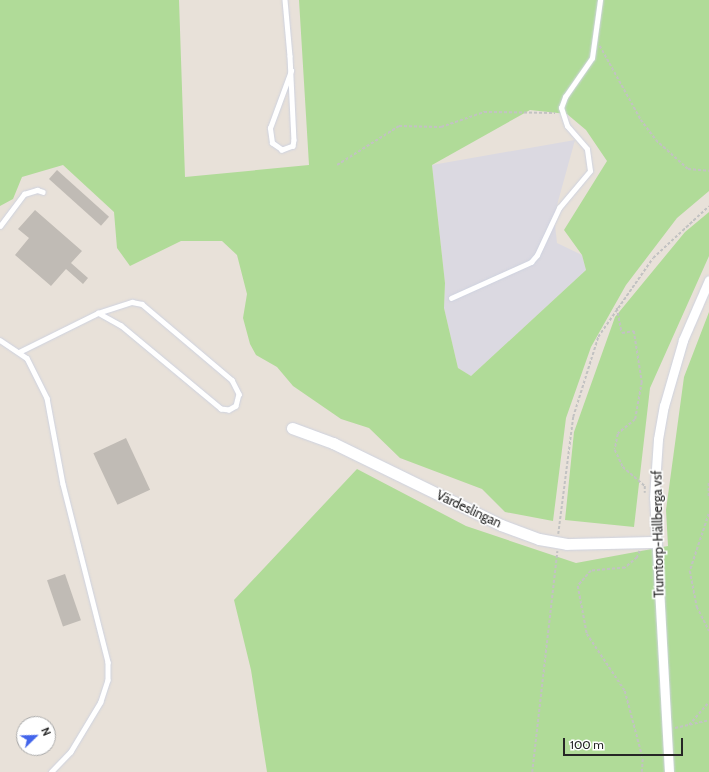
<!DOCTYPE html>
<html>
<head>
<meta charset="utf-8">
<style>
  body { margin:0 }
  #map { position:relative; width:709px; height:772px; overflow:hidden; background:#e8e1d9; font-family:Cabin,sans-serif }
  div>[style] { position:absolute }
  .industrial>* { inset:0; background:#dbd9e1 }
  .green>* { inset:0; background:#b0db98 }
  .building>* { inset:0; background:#c0bbb5; transform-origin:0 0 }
  .path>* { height:1.5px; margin-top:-0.75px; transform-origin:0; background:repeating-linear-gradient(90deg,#c2c2c2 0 3px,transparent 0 5px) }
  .roads { filter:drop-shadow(0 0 1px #ced2df) drop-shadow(0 0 1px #ced2df) }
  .service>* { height:4.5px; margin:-2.25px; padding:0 2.25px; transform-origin:2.25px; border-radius:2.25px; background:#fff }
  .minor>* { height:9px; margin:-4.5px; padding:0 4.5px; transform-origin:4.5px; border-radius:4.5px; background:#fff }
  .tertiary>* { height:11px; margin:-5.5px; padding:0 5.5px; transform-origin:5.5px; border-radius:5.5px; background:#fff }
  span { translate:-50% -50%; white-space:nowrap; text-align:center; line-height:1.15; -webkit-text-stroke:3px #fff; paint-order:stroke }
  .street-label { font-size:13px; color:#262626 }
  .north { position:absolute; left:16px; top:716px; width:40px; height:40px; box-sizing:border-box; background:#fff; border:1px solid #a8a8a8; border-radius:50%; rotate:67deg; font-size:11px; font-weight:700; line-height:16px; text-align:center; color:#262626 }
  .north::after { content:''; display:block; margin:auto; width:14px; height:18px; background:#4365eb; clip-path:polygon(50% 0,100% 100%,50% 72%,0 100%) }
  .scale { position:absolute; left:563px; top:738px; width:120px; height:18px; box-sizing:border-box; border:2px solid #262626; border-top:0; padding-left:5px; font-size:12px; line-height:14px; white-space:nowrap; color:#262626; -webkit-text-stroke:3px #fff; paint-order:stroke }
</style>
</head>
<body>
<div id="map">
  <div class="industrial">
    <div style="clip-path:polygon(575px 140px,554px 216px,557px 243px,582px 255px,586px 270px,471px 376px,458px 368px,444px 308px,445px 283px,432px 165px)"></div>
  </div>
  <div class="green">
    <div style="clip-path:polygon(evenodd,0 0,179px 0,185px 177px,309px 165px,299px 0,709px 0,709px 191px,677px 218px,626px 285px,591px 347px,566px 418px,553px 521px,505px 512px,482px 489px,400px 458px,369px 428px,341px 419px,293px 386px,277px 367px,256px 355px,250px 344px,243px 318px,247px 294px,237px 255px,222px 241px,181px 241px,130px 266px,117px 248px,114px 212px,63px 165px,22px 177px,13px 199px,0 206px,0 0,530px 110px,567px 114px,586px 130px,607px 161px,564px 230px,582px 255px,586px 270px,471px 376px,458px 368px,444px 308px,445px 283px,432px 165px,530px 110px)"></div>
    <div style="clip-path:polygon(709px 212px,709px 256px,650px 388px,634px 527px,565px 520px,574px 432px,615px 317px,685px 232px)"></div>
    <div style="clip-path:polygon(709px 312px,709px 772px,267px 772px,251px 670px,234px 600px,357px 469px,466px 526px,576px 563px,668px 546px,666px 510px,684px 377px)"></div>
  </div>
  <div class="building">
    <div style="left:57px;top:170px;width:70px;height:12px;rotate:42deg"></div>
    <div style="clip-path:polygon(35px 210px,82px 251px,71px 263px,88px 278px,83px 284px,66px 269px,51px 286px,15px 255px,29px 238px,18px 229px)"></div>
    <div style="left:126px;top:438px;width:57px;height:36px;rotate:65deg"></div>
    <div style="left:65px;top:574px;width:49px;height:19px;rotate:71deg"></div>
  </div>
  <div class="path">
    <div style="left:600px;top:46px;width:85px;rotate:61deg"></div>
    <div style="left:641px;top:120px;width:25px;rotate:53deg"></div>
    <div style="left:656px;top:140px;width:43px;rotate:42.2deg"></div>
    <div style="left:688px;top:169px;width:21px;rotate:5deg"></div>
    <div style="left:337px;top:165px;width:73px;rotate:-32.2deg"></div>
    <div style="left:399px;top:126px;width:42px;rotate:1.4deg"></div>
    <div style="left:441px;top:127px;width:46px;rotate:-19.2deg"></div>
    <div style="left:484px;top:112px;width:71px;rotate:0.8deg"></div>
    <div style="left:617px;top:308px;width:25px;rotate:79deg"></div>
    <div style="left:622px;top:333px;width:12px;rotate:-9deg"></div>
    <div style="left:634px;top:331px;width:52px;rotate:81.1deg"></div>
    <div style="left:642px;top:382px;width:39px;rotate:100deg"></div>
    <div style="left:635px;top:420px;width:22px;rotate:141deg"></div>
    <div style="left:618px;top:434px;width:16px;rotate:101deg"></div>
    <div style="left:615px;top:450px;width:19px;rotate:65deg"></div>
    <div style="left:623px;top:467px;width:29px;rotate:41deg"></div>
    <div style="left:645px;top:486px;width:7px;rotate:90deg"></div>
    <div style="left:709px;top:483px;width:14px;rotate:90deg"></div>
    <div style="left:709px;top:514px;width:60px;rotate:108.4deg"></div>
    <div style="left:690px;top:571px;width:37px;rotate:79deg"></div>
    <div style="left:697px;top:607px;width:27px;rotate:63deg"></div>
    <div style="left:558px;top:534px;width:118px;rotate:-82.7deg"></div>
    <div style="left:573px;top:417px;width:84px;rotate:-72.6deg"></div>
    <div style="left:598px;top:337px;width:96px;rotate:-55.2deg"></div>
    <div style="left:653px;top:258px;width:76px;rotate:-42.9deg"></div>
    <div style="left:640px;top:551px;width:8px;rotate:113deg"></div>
    <div style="left:637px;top:558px;width:16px;rotate:140deg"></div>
    <div style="left:625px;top:568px;width:34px;rotate:175deg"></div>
    <div style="left:591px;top:571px;width:20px;rotate:131deg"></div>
    <div style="left:578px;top:586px;width:49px;rotate:79.4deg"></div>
    <div style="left:587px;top:634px;width:69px;rotate:56.3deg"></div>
    <div style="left:625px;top:691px;width:70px;rotate:75.2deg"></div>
    <div style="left:643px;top:759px;width:13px;rotate:94deg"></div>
    <div style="left:689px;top:725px;width:30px;rotate:-49deg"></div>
    <div style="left:675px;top:728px;width:35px;rotate:-13deg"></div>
    <div style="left:532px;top:772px;width:222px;rotate:-83.5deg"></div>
  </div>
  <div class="roads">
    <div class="service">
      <div style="left:285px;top:0;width:56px;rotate:84.9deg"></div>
      <div style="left:290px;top:56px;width:84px;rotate:87.3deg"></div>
      <div style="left:294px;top:140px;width:6px;rotate:99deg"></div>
      <div style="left:293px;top:146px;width:12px;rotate:160deg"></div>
      <div style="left:282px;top:150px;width:12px;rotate:-145deg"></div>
      <div style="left:272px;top:143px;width:15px;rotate:-98deg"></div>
      <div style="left:270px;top:128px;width:61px;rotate:-69.8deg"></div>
      <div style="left:0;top:226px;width:40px;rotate:-53deg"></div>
      <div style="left:24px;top:194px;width:14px;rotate:-17deg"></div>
      <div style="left:37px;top:190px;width:6px;rotate:18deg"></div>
      <div style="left:451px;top:298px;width:88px;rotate:-24.2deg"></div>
      <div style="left:531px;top:262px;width:9px;rotate:-49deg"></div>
      <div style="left:537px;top:255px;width:52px;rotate:-64.9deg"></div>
      <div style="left:559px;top:208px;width:48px;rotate:-50deg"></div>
      <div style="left:590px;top:171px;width:22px;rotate:-98deg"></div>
      <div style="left:587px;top:149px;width:30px;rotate:-131deg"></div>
      <div style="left:567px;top:126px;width:19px;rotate:-108deg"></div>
      <div style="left:561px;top:108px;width:12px;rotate:-70deg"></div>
      <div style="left:565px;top:97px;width:47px;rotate:-55.3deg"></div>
      <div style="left:592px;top:58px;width:59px;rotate:-82.1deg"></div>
      <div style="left:0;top:340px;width:32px;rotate:34deg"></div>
      <div style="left:27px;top:358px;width:45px;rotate:63.4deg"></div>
      <div style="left:47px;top:398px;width:87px;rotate:79.5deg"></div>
      <div style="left:63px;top:484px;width:184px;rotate:75.8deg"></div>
      <div style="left:108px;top:662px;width:18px;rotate:90deg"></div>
      <div style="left:108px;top:680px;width:23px;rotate:108deg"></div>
      <div style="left:101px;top:702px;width:58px;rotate:121deg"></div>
      <div style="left:71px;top:752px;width:28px;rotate:134deg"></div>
      <div style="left:19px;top:352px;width:88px;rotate:-26.3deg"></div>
      <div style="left:98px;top:313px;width:36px;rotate:-18deg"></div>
      <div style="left:132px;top:302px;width:10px;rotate:11deg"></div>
      <div style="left:142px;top:304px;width:118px;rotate:40.2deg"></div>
      <div style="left:232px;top:380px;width:16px;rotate:63deg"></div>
      <div style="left:239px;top:394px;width:12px;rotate:104deg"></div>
      <div style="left:236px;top:406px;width:8px;rotate:150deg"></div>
      <div style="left:229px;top:410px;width:8px;rotate:-173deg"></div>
      <div style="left:221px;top:409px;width:130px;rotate:-140.3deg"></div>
      <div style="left:121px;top:326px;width:26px;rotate:-151deg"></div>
    </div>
    <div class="minor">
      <div style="left:669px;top:772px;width:274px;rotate:-93.1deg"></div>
      <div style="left:654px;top:498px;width:59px;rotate:-86.1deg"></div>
      <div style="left:658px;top:439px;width:34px;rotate:-80deg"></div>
      <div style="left:664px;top:406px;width:69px;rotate:-73.9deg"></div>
      <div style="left:683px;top:340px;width:65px;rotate:-66.6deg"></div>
    </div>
    <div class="tertiary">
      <div style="left:292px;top:428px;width:44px;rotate:20.1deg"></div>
      <div style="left:333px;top:443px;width:187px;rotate:26deg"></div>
      <div style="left:501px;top:525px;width:40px;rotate:20.2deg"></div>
      <div style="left:539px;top:539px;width:28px;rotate:10deg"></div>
      <div style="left:567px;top:544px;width:89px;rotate:-1.3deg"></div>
    </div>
  </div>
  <div class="street-label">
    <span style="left:469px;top:509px;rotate:25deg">Värdeslingan</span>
    <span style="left:658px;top:534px;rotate:-91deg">Trumtorp-Hällberga vsf</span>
  </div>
  <div class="north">N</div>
  <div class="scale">100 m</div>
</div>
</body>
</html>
